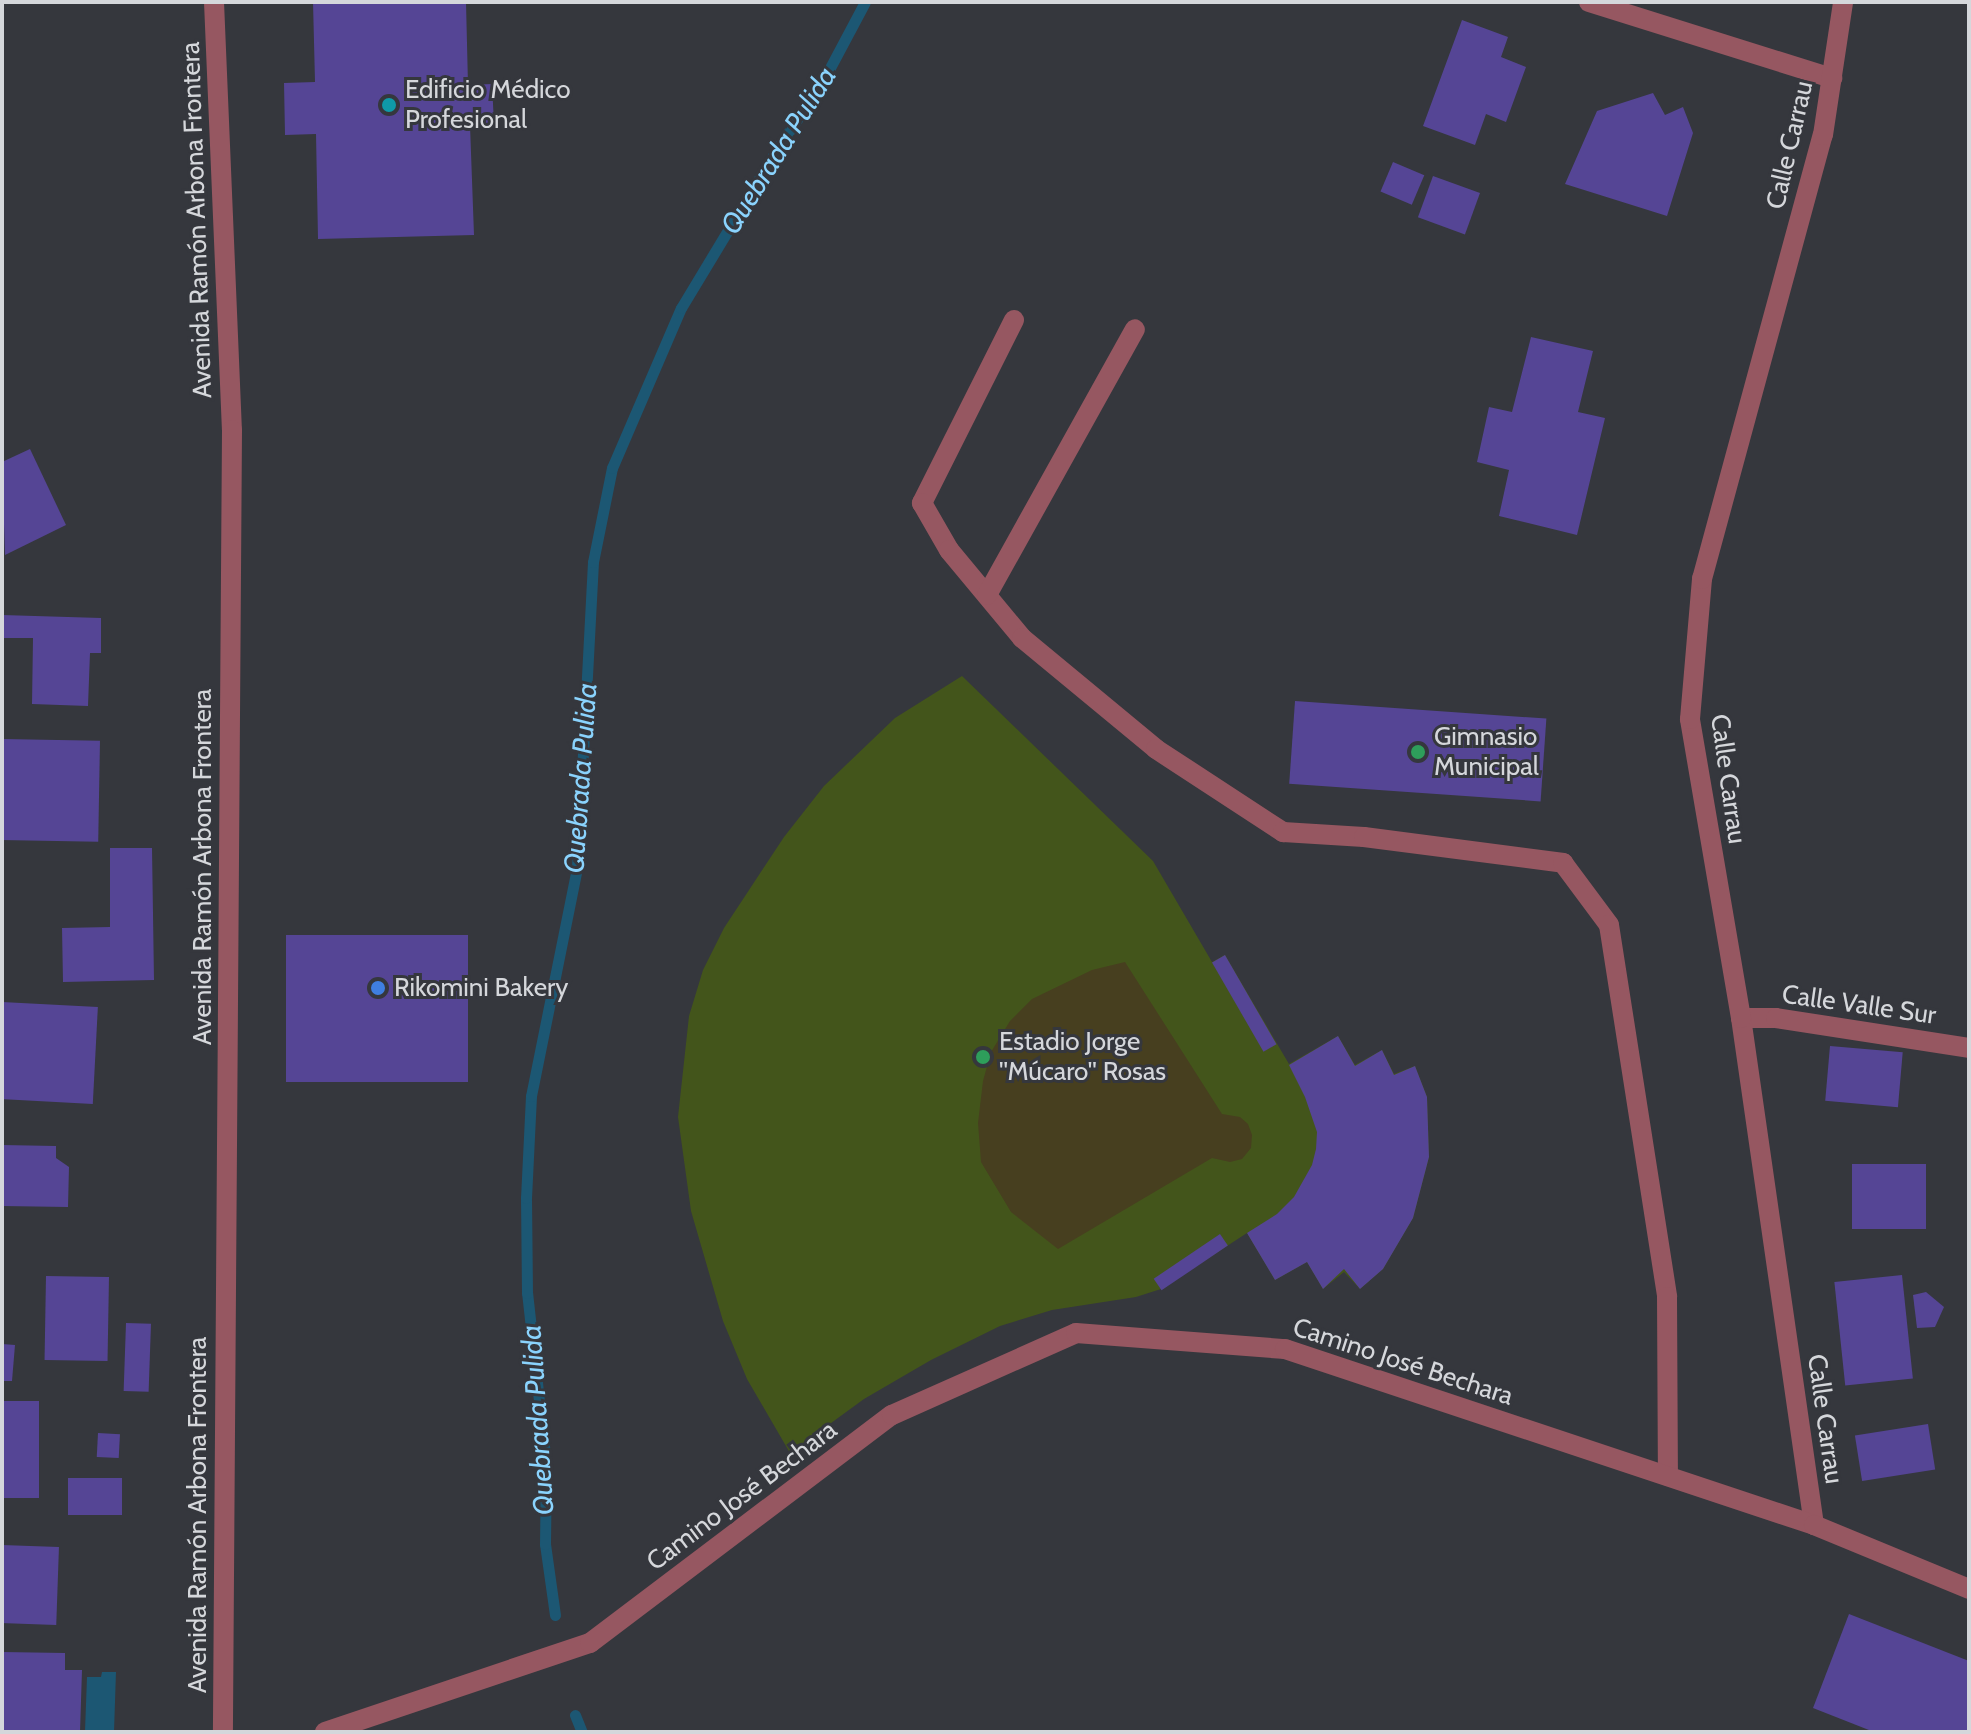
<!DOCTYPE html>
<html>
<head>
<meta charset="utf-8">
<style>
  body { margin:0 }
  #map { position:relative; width:1971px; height:1734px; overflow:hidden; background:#35373d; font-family:Cabin,sans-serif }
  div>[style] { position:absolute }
  .green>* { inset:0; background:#43551b }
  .sand>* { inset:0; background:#473f1f }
  .water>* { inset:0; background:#1c5773 }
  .stream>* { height:11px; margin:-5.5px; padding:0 5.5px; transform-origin:5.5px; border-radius:5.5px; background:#1c5773 }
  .building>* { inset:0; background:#554595; transform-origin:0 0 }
  .street>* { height:20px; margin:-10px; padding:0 10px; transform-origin:10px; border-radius:10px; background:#965761 }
  .dots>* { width:22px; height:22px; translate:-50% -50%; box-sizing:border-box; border:4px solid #35373d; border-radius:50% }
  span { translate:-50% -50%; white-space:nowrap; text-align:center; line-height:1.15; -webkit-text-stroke:6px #35373d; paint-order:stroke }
  .poi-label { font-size:26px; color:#d5d7db }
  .left { translate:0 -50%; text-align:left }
  .street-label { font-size:26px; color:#d5d7db }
  .water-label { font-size:28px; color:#8ad3fd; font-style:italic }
  .frame { position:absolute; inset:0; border:4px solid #d5d7db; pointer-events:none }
</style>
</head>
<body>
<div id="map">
  <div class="green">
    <div style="clip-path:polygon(962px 676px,1153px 861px,1212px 962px,1225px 955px,1289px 1064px,1338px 1036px,1355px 1065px,1382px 1050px,1394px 1074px,1415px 1066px,1427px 1097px,1429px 1157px,1413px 1218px,1383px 1269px,1360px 1289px,1344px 1272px,1323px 1289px,1307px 1262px,1275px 1280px,1247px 1233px,1161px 1289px,1136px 1297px,1052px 1310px,1000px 1326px,931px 1360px,864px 1399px,790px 1453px,747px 1379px,723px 1321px,691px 1211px,678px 1117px,689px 1016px,703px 970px,724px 928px,784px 837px,824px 786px,895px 718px)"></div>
  </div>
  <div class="sand">
    <div style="clip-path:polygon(1125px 962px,1222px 1114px,1240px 1117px,1248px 1124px,1252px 1135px,1251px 1148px,1242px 1159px,1230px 1162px,1212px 1158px,1058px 1249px,1011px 1212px,981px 1162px,978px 1123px,983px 1081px,991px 1052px,1010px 1021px,1032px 999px,1092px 970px)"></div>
  </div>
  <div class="water">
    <div style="clip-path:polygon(102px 1672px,116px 1672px,114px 1732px,85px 1731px,87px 1677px,101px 1677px)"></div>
  </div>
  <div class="stream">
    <div style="left:555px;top:1615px;width:72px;rotate:-98deg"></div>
    <div style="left:545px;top:1544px;width:80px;rotate:-89.3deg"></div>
    <div style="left:546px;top:1464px;width:172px;rotate:-96.3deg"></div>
    <div style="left:527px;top:1293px;width:95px;rotate:-90.6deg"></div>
    <div style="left:526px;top:1198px;width:102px;rotate:-87.2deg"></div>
    <div style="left:531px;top:1096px;width:234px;rotate:-78.6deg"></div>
    <div style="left:577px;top:867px;width:305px;rotate:-87deg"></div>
    <div style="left:593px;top:562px;width:96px;rotate:-78.6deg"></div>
    <div style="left:612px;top:468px;width:174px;rotate:-66.7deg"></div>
    <div style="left:681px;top:308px;width:186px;rotate:-58.9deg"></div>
    <div style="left:777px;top:149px;width:82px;rotate:-55.9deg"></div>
    <div style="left:823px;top:81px;width:89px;rotate:-62deg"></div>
    <div style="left:575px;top:1715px;width:18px;rotate:68deg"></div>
  </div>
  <div class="building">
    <div style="clip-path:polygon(313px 2px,466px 2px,468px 85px,492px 84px,494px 124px,470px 125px,474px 235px,318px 239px,316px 134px,285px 135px,284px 83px,315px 82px)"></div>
    <div style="clip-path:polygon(1462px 20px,1508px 37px,1501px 57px,1526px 67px,1506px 122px,1486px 114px,1475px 145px,1423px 126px)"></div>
    <div style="clip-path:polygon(1653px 93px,1665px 115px,1683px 107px,1693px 133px,1667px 216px,1565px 184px,1597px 111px)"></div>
    <div style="left:1393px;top:162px;width:34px;height:32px;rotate:23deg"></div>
    <div style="left:1433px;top:176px;width:50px;height:44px;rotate:20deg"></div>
    <div style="clip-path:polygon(1531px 337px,1593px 351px,1578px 412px,1605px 418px,1577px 535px,1499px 516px,1509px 470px,1477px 462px,1489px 407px,1512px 412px)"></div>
    <div style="clip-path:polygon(30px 449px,66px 525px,5px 555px,2px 462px)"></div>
    <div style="clip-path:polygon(2px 615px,101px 618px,101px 653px,90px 653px,88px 706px,32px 704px,33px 638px,2px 638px)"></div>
    <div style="left:1295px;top:701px;width:252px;height:83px;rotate:4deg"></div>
    <div style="left:2px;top:739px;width:98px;height:101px;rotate:1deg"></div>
    <div style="clip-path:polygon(110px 848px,152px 848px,154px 980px,63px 982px,62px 928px,110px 927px)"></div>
    <div style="left:286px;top:935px;width:182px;height:147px"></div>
    <div style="left:1225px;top:955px;width:103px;height:15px;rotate:60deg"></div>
    <div style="left:2px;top:1002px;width:96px;height:97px;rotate:3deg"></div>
    <div style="clip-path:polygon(1338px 1036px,1355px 1066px,1382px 1050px,1394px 1075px,1415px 1066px,1427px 1097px,1429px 1157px,1413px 1218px,1383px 1269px,1360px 1289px,1344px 1269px,1323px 1289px,1307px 1262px,1275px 1280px,1247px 1233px,1277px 1214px,1294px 1197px,1312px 1165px,1316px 1149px,1317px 1132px,1305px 1097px,1289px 1065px)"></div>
    <div style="left:1830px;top:1046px;width:73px;height:55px;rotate:5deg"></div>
    <div style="clip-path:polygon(2px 1145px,56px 1146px,56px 1158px,69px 1167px,68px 1207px,2px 1206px)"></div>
    <div style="left:1852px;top:1164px;width:74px;height:65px"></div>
    <div style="left:1220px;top:1234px;width:14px;height:80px;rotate:56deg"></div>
    <div style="left:1902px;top:1275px;width:104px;height:68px;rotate:84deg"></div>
    <div style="left:46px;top:1276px;width:63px;height:84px;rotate:1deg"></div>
    <div style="clip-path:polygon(1926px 1292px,1944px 1307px,1935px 1327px,1917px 1328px,1913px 1295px)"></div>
    <div style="left:126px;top:1323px;width:25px;height:68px;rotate:2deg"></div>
    <div style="clip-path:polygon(2px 1344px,15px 1345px,12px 1381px,2px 1381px)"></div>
    <div style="left:2px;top:1401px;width:37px;height:97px"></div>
    <div style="left:1928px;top:1424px;width:46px;height:74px;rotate:81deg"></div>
    <div style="left:98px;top:1433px;width:22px;height:24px;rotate:3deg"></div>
    <div style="left:122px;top:1478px;width:37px;height:54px;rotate:90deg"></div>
    <div style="left:2px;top:1545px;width:57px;height:78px;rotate:2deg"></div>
    <div style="clip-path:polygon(1849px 1614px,1969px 1661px,1969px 1732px,1874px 1732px,1813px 1708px)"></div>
    <div style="clip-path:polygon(2px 1652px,65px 1653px,65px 1670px,82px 1670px,80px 1732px,2px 1732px)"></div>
  </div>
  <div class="street">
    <div style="left:214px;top:2px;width:428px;rotate:87.6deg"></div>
    <div style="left:232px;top:430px;width:1302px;rotate:90.4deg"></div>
    <div style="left:1589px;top:2px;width:255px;rotate:17.4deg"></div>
    <div style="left:1014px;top:320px;width:205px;rotate:116.7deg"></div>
    <div style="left:922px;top:503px;width:54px;rotate:60.1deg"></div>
    <div style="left:949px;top:550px;width:114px;rotate:50.3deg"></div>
    <div style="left:1022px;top:638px;width:174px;rotate:39.6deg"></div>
    <div style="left:1156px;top:749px;width:152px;rotate:33.2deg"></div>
    <div style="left:1283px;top:832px;width:81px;rotate:3.5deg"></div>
    <div style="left:1364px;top:837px;width:201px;rotate:7.4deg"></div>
    <div style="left:1563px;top:863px;width:77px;rotate:53.4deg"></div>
    <div style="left:1609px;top:925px;width:376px;rotate:81.1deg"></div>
    <div style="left:1667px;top:1297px;width:179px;rotate:89.7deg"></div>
    <div style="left:987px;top:595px;width:304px;rotate:-60.9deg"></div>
    <div style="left:1741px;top:1018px;width:35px"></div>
    <div style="left:1776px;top:1018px;width:195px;rotate:8.8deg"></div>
    <div style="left:1814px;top:1525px;width:512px;rotate:-98.19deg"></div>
    <div style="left:1741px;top:1018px;width:303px;rotate:-99.7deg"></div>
    <div style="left:1690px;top:719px;width:141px;rotate:-85.1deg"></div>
    <div style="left:1702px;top:579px;width:460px;rotate:-74.8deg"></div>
    <div style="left:1823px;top:135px;width:134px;rotate:-81.4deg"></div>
    <div style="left:325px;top:1732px;width:280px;rotate:-18.6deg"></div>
    <div style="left:590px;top:1643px;width:378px;rotate:-37.1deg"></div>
    <div style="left:892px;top:1415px;width:201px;rotate:-24deg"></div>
    <div style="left:1076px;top:1333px;width:210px;rotate:4.4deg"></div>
    <div style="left:1285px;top:1349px;width:558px;rotate:18.4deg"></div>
    <div style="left:1814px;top:1525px;width:168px;rotate:22.4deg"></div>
  </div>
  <div class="dots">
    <div style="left:389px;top:105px;background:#0f9aa8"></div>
    <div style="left:1418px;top:752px;background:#2e9e5b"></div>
    <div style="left:378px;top:988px;background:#3f7fe0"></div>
    <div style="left:983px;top:1057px;background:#2e9e5b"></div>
  </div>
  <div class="poi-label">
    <span class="left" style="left:405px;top:105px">Edificio Médico<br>Profesional</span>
    <span class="left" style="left:1434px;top:752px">Gimnasio<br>Municipal</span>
    <span class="left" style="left:394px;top:988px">Rikomini Bakery</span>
    <span class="left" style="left:999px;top:1057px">Estadio Jorge<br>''Múcaro'' Rosas</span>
  </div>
  <div class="street-label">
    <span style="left:1790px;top:145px;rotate:-77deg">Calle Carrau</span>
    <span style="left:197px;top:220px;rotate:-92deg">Avenida Ramón Arbona Frontera</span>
    <span style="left:1728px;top:779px;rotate:82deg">Calle Carrau</span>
    <span style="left:203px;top:867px;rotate:-90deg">Avenida Ramón Arbona Frontera</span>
    <span style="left:1859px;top:1005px;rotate:8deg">Calle Valle Sur</span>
    <span style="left:1403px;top:1362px;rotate:18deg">Camino José Bechara</span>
    <span style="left:1825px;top:1419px;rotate:82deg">Calle Carrau</span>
    <span style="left:742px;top:1496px;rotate:-37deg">Camino José Bechara</span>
    <span style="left:198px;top:1515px;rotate:-90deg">Avenida Ramón Arbona Frontera</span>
  </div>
  <div class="water-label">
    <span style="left:778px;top:150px;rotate:-58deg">Quebrada Pulida</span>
    <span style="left:580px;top:778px;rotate:-86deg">Quebrada Pulida</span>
    <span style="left:537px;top:1420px;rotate:-94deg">Quebrada Pulida</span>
  </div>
  <div class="frame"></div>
</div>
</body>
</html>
